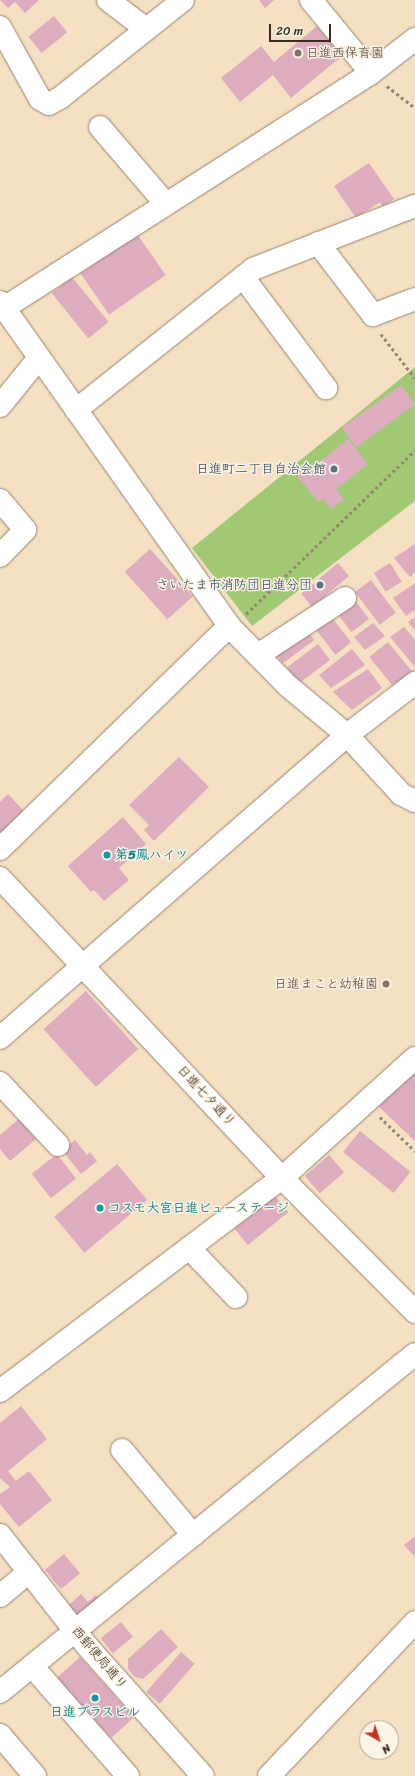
<!DOCTYPE html>
<html>
<head>
<meta charset="utf-8">
<style>
  body { margin:0 }
  #map { position:relative; width:415px; height:1776px; overflow:hidden; background:#f5e0c3; font-family:Sriracha,"Klee One",sans-serif }
  div>[style] { position:absolute }
  .green>* { inset:0; background:#a1c974 }
  .building>* { inset:0; background:#ddacbf; transform-origin:0 0 }
  .path>* { height:2.5px; margin-top:-1.25px; transform-origin:0; background:repeating-linear-gradient(90deg,#988570 0 3px,transparent 0 6px) }
  .roads { filter:drop-shadow(0 0 1px #988570) drop-shadow(0 0 1px #988570) }
  .minor>* { height:22px; margin:-11px; padding:0 11px; transform-origin:11px; border-radius:11px; background:#fff }
  .dots>* { width:11px; height:11px; translate:-50% -50%; box-sizing:border-box; border:2px solid #fcf5e5; border-radius:50% }
  span { translate:-50% -50%; white-space:nowrap; text-align:center; line-height:1.15; -webkit-text-stroke:3px #fcf5e5; paint-order:stroke }
  .education-label { font-size:13px; color:#785e54; font-weight:700 }
  .left { translate:0 -50%; text-align:left }
  .right { translate:-100% -50%; text-align:right }
  .service-label { font-size:13px; color:#4e5e75; font-weight:700 }
  .culture-label { font-size:13px; color:#0d838f; font-weight:700 }
  .street-label { font-size:13px; color:#3b2a1e }
  .north { position:absolute; left:359px; top:1720px; width:40px; height:40px; box-sizing:border-box; background:#fcf5e5; border:1px solid #afa495; border-radius:50%; rotate:141deg; font-size:11px; font-weight:700; line-height:16px; text-align:center; color:#3b2a1e }
  .north::after { content:''; display:block; margin:auto; width:14px; height:18px; background:#c8321e; clip-path:polygon(50% 0,100% 100%,50% 72%,0 100%) }
  .scale { position:absolute; left:269px; top:24px; width:62px; height:18px; box-sizing:border-box; border:2px solid #3b2a1e; border-top:0; padding-left:5px; font-size:12px; line-height:14px; white-space:nowrap; color:#3b2a1e; -webkit-text-stroke:3px #fcf5e5; paint-order:stroke }
</style>
</head>
<body>
<div id="map">
  <div class="green">
    <div style="clip-path:polygon(415px 367px,415px 501px,252px 626px,192px 548px)"></div>
  </div>
  <div class="building">
    <div style="clip-path:polygon(0 0,39px 0,25px 13px,15px 2px,8px 8px)"></div>
    <div style="clip-path:polygon(259px 0,274px 0,265px 8px)"></div>
    <div style="left:54px;top:16px;width:21px;height:33px;rotate:51deg"></div>
    <div style="clip-path:polygon(317px 26px,342px 56px,291px 98px,273px 75px,240px 102px,221px 78px,261px 46px,274px 62px)"></div>
    <div style="clip-path:polygon(369px 163px,394px 199px,383px 207px,380px 202px,356px 218px,334px 186px)"></div>
    <div style="left:137px;top:234px;width:50px;height:69px;rotate:55deg"></div>
    <div style="left:72px;top:277px;width:58px;height:26px;rotate:51deg"></div>
    <div style="left:401px;top:385px;width:24px;height:73px;rotate:54deg"></div>
    <div style="clip-path:polygon(348px 439px,368px 464px,336px 489px,344px 499px,331px 509px,323px 498px,318px 502px,296px 474px,306px 466px,310px 470px)"></div>
    <div style="clip-path:polygon(415px 544px,415px 572px,410px 577px,394px 558px)"></div>
    <div style="left:150px;top:549px;width:64px;height:34px;rotate:48deg"></div>
    <div style="left:338px;top:563px;width:17px;height:48px;rotate:50deg"></div>
    <div style="left:390px;top:563px;width:22px;height:19px;rotate:58deg"></div>
    <div style="left:371px;top:580px;width:41px;height:20px;rotate:53deg"></div>
    <div style="clip-path:polygon(415px 583px,415px 610px,406px 616px,393px 598px)"></div>
    <div style="left:351px;top:595px;width:30px;height:22px;rotate:53deg"></div>
    <div style="left:329px;top:614px;width:36px;height:20px;rotate:52deg"></div>
    <div style="clip-path:polygon(415px 617px,415px 630px,408px 622px)"></div>
    <div style="clip-path:polygon(373px 623px,385px 636px,365px 650px,354px 637px)"></div>
    <div style="clip-path:polygon(404px 627px,415px 640px,415px 667px,390px 637px)"></div>
    <div style="left:306px;top:629px;width:14px;height:39px;rotate:54deg"></div>
    <div style="left:388px;top:642px;width:38px;height:24px;rotate:51deg"></div>
    <div style="left:318px;top:644px;width:20px;height:39px;rotate:53deg"></div>
    <div style="clip-path:polygon(352px 649px,365px 665px,331px 688px,319px 675px)"></div>
    <div style="clip-path:polygon(368px 669px,382px 688px,352px 710px,333px 692px)"></div>
    <div style="clip-path:polygon(179px 757px,209px 787px,154px 841px,144px 830px,149px 825px,129px 805px)"></div>
    <div style="clip-path:polygon(8px 794px,24px 811px,0 833px,0 802px)"></div>
    <div style="clip-path:polygon(123px 817px,146px 844px,119px 868px,129px 880px,104px 901px,94px 890px,91px 892px,68px 866px)"></div>
    <div style="left:86px;top:991px;width:78px;height:57px;rotate:48deg"></div>
    <div style="clip-path:polygon(415px 1071px,415px 1141px,378px 1106px)"></div>
    <div style="clip-path:polygon(19px 1119px,36px 1139px,10px 1161px,0 1149px,0 1135px)"></div>
    <div style="left:360px;top:1131px;width:65px;height:27px;rotate:39deg"></div>
    <div style="clip-path:polygon(75px 1140px,87px 1155px,90px 1152px,97px 1161px,81px 1174px,62px 1150px)"></div>
    <div style="left:57px;top:1154px;width:31px;height:32px;rotate:52deg"></div>
    <div style="left:329px;top:1155px;width:23px;height:32px;rotate:49deg"></div>
    <div style="left:117px;top:1164px;width:47px;height:82px;rotate:50deg"></div>
    <div style="left:275px;top:1196px;width:21px;height:52px;rotate:51deg"></div>
    <div style="clip-path:polygon(21px 1406px,47px 1439px,8px 1471px,16px 1481px,29px 1471px,52px 1500px,19px 1527px,0 1504px,0 1494px,10px 1487px,0 1478px,0 1423px)"></div>
    <div style="clip-path:polygon(415px 1536px,415px 1557px,404px 1545px)"></div>
    <div style="left:64px;top:1554px;width:25px;height:25px;rotate:50deg"></div>
    <div style="clip-path:polygon(81px 1594px,88px 1602px,96px 1595px,105px 1606px,84px 1623px,69px 1605px)"></div>
    <div style="left:121px;top:1622px;width:19px;height:26px;rotate:51deg"></div>
    <div style="clip-path:polygon(161px 1629px,178px 1647px,143px 1679px,135px 1677px,128px 1669px,128px 1659px)"></div>
    <div style="left:181px;top:1652px;width:18px;height:53px;rotate:41deg"></div>
    <div style="left:80px;top:1657px;width:81px;height:31px;rotate:48deg"></div>
  </div>
  <div class="path">
    <div style="left:387px;top:86px;width:36px;rotate:38deg"></div>
    <div style="left:381px;top:334px;width:56px;rotate:52.3deg"></div>
    <div style="left:246px;top:614px;width:235px;rotate:-44.1deg"></div>
    <div style="left:380px;top:1117px;width:49px;rotate:44.2deg"></div>
  </div>
  <div class="roads">
    <div class="minor">
      <div style="left:108px;top:0;width:48px;rotate:37.3deg"></div>
      <div style="left:311px;top:0;width:94px;rotate:50.6deg"></div>
      <div style="left:0;top:27px;width:82px;rotate:60.9deg"></div>
      <div style="left:40px;top:99px;width:10px;rotate:29deg"></div>
      <div style="left:49px;top:104px;width:13px;rotate:-29deg"></div>
      <div style="left:60px;top:98px;width:157px;rotate:-38.5deg"></div>
      <div style="left:100px;top:127px;width:101px;rotate:49.4deg"></div>
      <div style="left:318px;top:243px;width:91px;rotate:52.6deg"></div>
      <div style="left:373px;top:315px;width:45px;rotate:-20.9deg"></div>
      <div style="left:243px;top:277px;width:139px;rotate:53.2deg"></div>
      <div style="left:0;top:302px;width:397px;rotate:54.7deg"></div>
      <div style="left:229px;top:626px;width:84px;rotate:45.5deg"></div>
      <div style="left:288px;top:686px;width:77px;rotate:39.7deg"></div>
      <div style="left:347px;top:735px;width:80px;rotate:47.5deg"></div>
      <div style="left:401px;top:794px;width:16px;rotate:27deg"></div>
      <div style="left:4px;top:308px;width:436px;rotate:-32.6deg"></div>
      <div style="left:371px;top:73px;width:56px;rotate:-37.7deg"></div>
      <div style="left:0;top:406px;width:60px;rotate:-51deg"></div>
      <div style="left:76px;top:410px;width:226px;rotate:-38.5deg"></div>
      <div style="left:253px;top:269px;width:174px;rotate:-21.3deg"></div>
      <div style="left:0;top:500px;width:39px;rotate:50deg"></div>
      <div style="left:25px;top:530px;width:36px;rotate:134deg"></div>
      <div style="left:258px;top:655px;width:104px;rotate:-33.2deg"></div>
      <div style="left:0;top:849px;width:320px;rotate:-44.2deg"></div>
      <div style="left:0;top:878px;width:412px;rotate:46.8deg"></div>
      <div style="left:282px;top:1178px;width:189px;rotate:45.2deg"></div>
      <div style="left:0;top:1038px;width:461px;rotate:-41.1deg"></div>
      <div style="left:347px;top:735px;width:86px;rotate:-37.4deg"></div>
      <div style="left:0;top:1083px;width:85px;rotate:46.9deg"></div>
      <div style="left:189px;top:1248px;width:68px;rotate:46.2deg"></div>
      <div style="left:0;top:1391px;width:353px;rotate:-37.1deg"></div>
      <div style="left:282px;top:1178px;width:179px;rotate:-42.1deg"></div>
      <div style="left:122px;top:1450px;width:111px;rotate:50.1deg"></div>
      <div style="left:0;top:1535px;width:141px;rotate:51.9deg"></div>
      <div style="left:87px;top:1646px;width:174px;rotate:48.3deg"></div>
      <div style="left:0;top:1596px;width:38px;rotate:-40deg"></div>
      <div style="left:32px;top:1666px;width:146px;rotate:48.9deg"></div>
      <div style="left:0;top:1692px;width:535px;rotate:-39.16deg"></div>
      <div style="left:0;top:1735px;width:54px;rotate:49.5deg"></div>
      <div style="left:269px;top:1776px;width:212px;rotate:-46.5deg"></div>
    </div>
  </div>
  <div class="dots">
    <div style="left:298px;top:53px;background:#8d6e63"></div>
    <div style="left:334px;top:469px;background:#5c6f8a"></div>
    <div style="left:320px;top:585px;background:#5c6f8a"></div>
    <div style="left:107px;top:855px;background:#0f9aa8"></div>
    <div style="left:386px;top:984px;background:#8d6e63"></div>
    <div style="left:100px;top:1208px;background:#0f9aa8"></div>
    <div style="left:95px;top:1698px;background:#0f9aa8"></div>
  </div>
  <div class="education-label">
    <span class="left" style="left:306px;top:53px">日進西保育園</span>
    <span class="right" style="left:378px;top:984px">日進まこと幼稚園</span>
  </div>
  <div class="service-label">
    <span class="right" style="left:326px;top:469px">日進町二丁目自治会館</span>
    <span class="right" style="left:312px;top:585px">さいたま市消防団日進分団</span>
  </div>
  <div class="culture-label">
    <span class="left" style="left:115px;top:855px">第5鳳ハイツ</span>
    <span class="left" style="left:108px;top:1208px">コスモ大宮日進ビューステージ</span>
    <span style="left:95px;top:1712px">日進プラスビル</span>
  </div>
  <div class="street-label">
    <span style="left:206px;top:1096px;rotate:47deg">日進七夕通り</span>
    <span style="left:99px;top:1658px;rotate:50deg">西郵便局通り</span>
  </div>
  <div class="north">N</div>
  <div class="scale">20 m</div>
</div>
</body>
</html>
